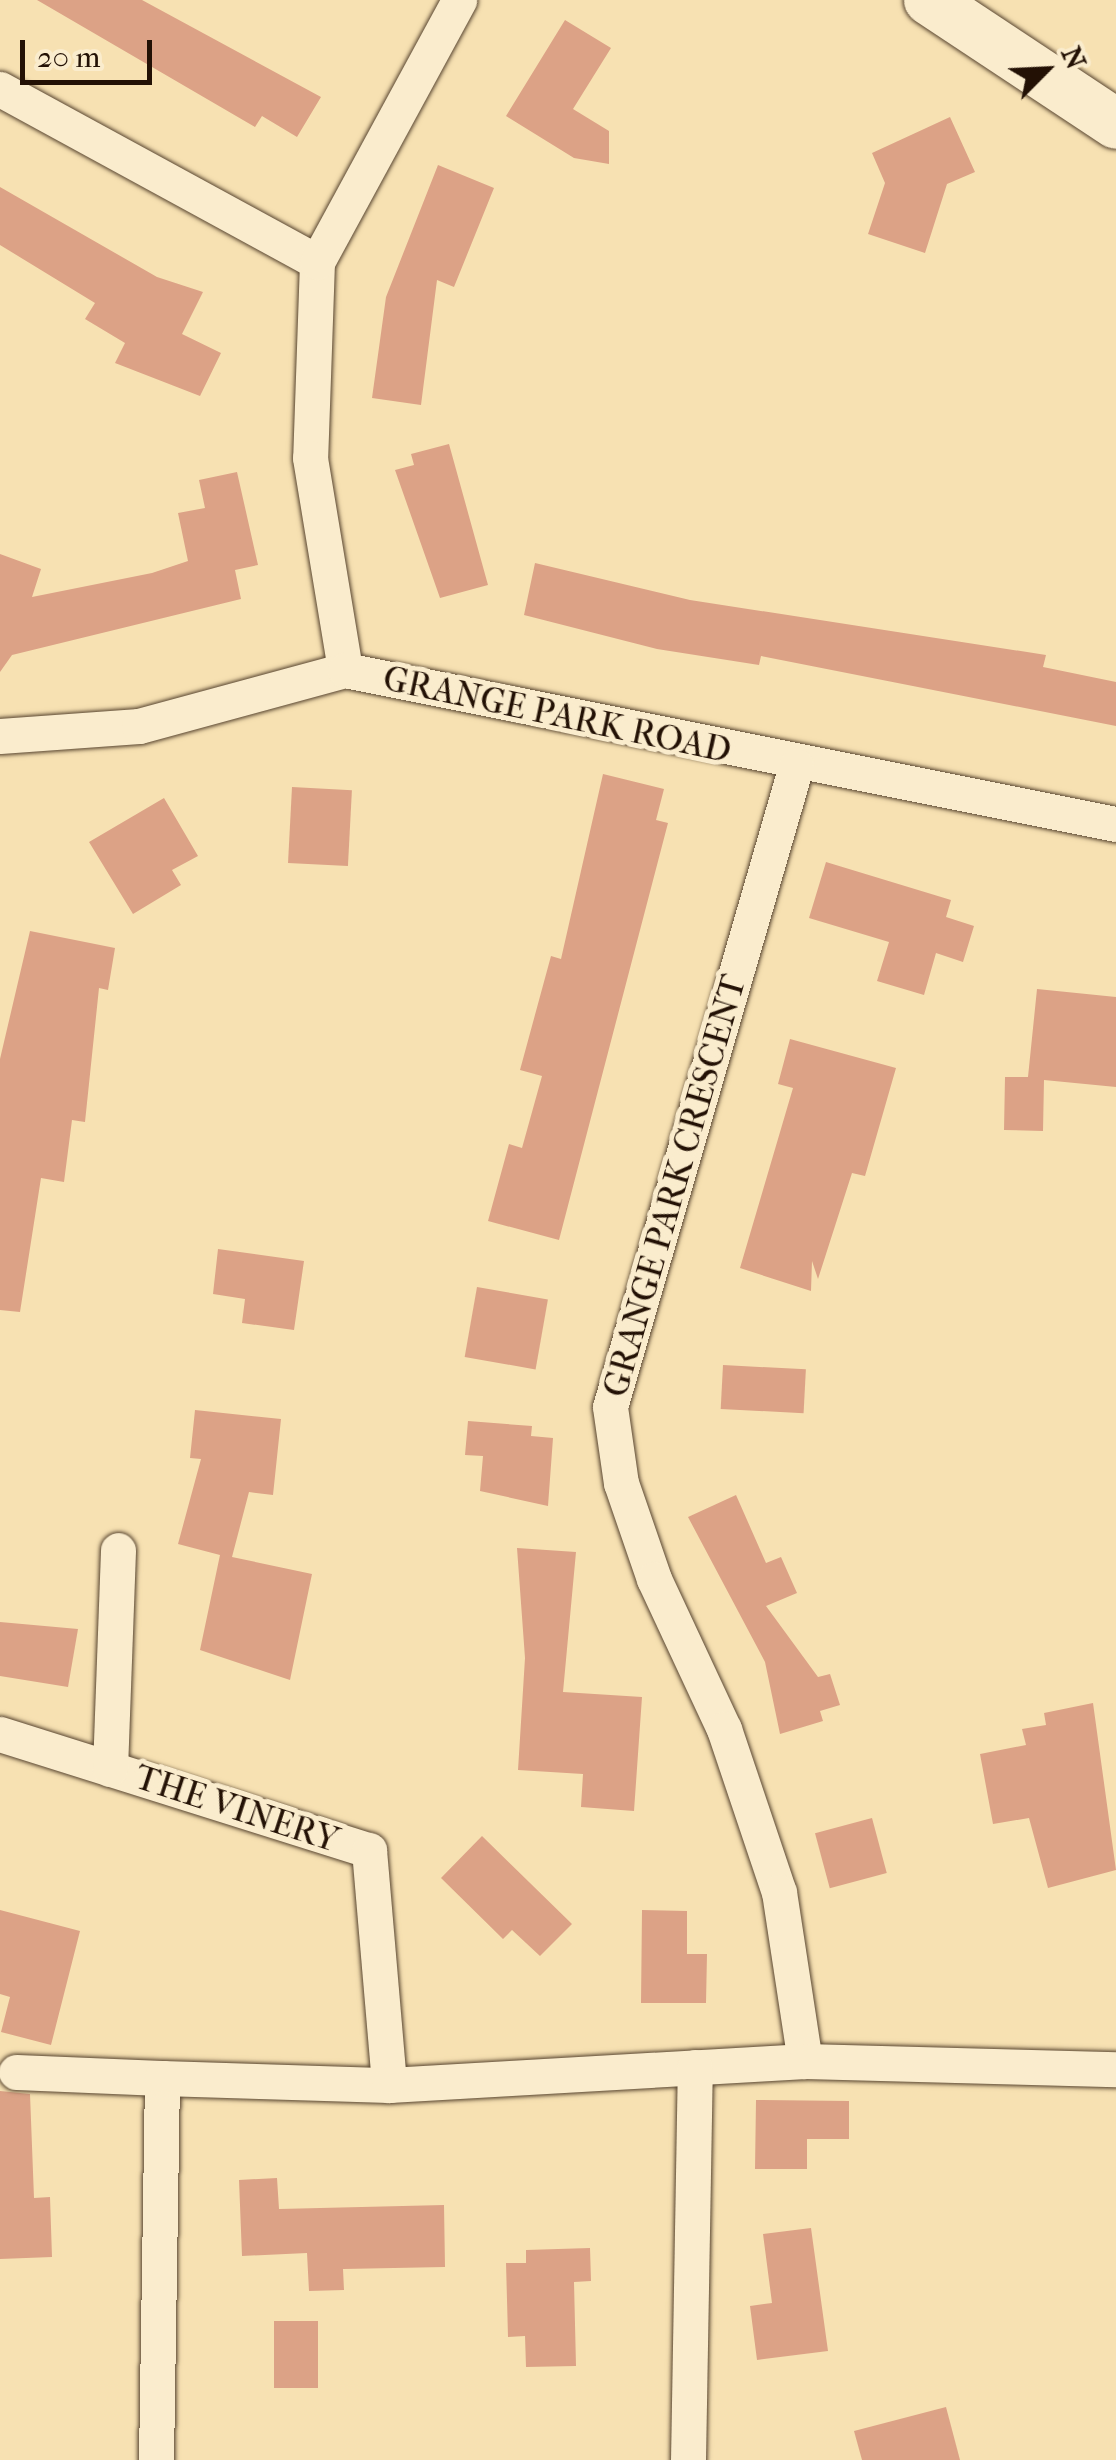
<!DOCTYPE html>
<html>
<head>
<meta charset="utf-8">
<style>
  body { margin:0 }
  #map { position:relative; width:1116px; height:2460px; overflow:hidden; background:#f7e1b2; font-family:"IM FELL French Canon",serif }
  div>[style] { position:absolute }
  .building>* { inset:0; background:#dca286; transform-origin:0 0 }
  .roads { filter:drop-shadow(0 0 2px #584530) drop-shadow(0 0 2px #584530) }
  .street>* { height:35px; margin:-17.5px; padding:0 17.5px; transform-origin:17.5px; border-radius:17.5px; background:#faeccd }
  .secondary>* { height:50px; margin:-25px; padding:0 25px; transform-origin:25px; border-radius:25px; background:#faeccd }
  span { translate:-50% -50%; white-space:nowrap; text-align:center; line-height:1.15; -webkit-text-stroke:10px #faeccd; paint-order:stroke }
  .street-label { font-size:35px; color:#231105 }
  .north { position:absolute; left:996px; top:20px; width:100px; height:100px; -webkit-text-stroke:8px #faeccd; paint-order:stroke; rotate:66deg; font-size:28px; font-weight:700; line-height:40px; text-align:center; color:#231105 }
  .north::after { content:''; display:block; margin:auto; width:35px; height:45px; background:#231105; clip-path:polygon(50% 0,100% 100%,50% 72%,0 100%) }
  .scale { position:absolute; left:20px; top:40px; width:132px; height:45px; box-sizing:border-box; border:5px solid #231105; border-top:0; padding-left:12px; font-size:30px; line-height:35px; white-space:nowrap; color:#231105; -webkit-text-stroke:8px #faeccd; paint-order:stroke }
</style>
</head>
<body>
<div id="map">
  <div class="building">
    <div style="clip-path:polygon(37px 0,142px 0,321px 97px,297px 137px,262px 116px,255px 127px)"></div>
    <div style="clip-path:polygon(565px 20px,611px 48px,573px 109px,609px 131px,609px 164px,574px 158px,506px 116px)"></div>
    <div style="clip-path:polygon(950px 117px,975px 172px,947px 184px,925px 253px,868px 234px,885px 183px,872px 153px)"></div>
    <div style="clip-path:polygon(438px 165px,494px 188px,454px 287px,437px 280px,421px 405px,372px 398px,386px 297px)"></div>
    <div style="clip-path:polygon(0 187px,157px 277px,203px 292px,182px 334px,221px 353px,200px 396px,115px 363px,125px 343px,85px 319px,95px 303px,0 245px)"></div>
    <div style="clip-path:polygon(449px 444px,488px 585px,440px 598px,395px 470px,414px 465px,411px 454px)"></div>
    <div style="clip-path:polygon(237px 472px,258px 565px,235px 570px,241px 599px,12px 655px,0 672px,0 554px,41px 569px,32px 597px,152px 573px,188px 561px,178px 513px,205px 508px,199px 480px)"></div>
    <div style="clip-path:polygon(535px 563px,690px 600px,1046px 655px,1043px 667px,1116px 682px,1116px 726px,761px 656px,759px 665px,657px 649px,524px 615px)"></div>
    <div style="clip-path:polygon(603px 774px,664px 789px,656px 820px,668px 823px,559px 1240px,488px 1221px,509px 1144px,522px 1148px,542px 1076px,520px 1070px,551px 956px,561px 959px)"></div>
    <div style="left:292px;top:787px;width:60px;height:76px;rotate:3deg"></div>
    <div style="clip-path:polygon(164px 798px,198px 856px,172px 870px,181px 885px,133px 914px,89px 842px)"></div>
    <div style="clip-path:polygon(826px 862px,951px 900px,946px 917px,974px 926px,963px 962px,936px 953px,924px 995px,877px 981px,889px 942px,809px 918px)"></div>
    <div style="clip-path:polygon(30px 931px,115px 948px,108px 990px,99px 988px,85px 1122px,72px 1120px,64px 1182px,41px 1178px,20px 1312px,0 1310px,0 1059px)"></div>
    <div style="clip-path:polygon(1037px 989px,1116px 997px,1116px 1087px,1044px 1080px,1043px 1131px,1004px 1130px,1005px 1077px,1028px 1077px)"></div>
    <div style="clip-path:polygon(790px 1039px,896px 1068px,865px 1176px,852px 1173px,818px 1279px,812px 1261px,811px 1291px,740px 1268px,793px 1088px,778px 1084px)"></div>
    <div style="clip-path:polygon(218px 1249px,304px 1261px,294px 1330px,242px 1323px,245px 1299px,213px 1294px)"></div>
    <div style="left:477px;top:1287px;width:72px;height:71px;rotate:10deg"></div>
    <div style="left:723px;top:1365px;width:83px;height:44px;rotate:3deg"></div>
    <div style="clip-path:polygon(195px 1410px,281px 1419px,273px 1495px,249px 1492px,232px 1557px,312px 1574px,290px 1680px,200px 1650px,220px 1555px,178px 1544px,201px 1459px,190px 1458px)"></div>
    <div style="clip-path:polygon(468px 1421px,532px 1426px,531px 1436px,553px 1438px,548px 1506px,480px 1491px,483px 1456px,465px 1455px)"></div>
    <div style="clip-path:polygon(736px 1495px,766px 1563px,781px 1557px,797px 1593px,766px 1606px,818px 1677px,830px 1674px,840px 1705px,820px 1711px,823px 1721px,780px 1734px,765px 1662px,688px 1517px)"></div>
    <div style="clip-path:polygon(517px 1548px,576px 1552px,563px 1692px,642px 1697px,634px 1811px,581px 1807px,583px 1774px,518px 1770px,525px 1658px)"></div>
    <div style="clip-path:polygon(0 1622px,78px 1629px,68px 1687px,0 1676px)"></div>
    <div style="clip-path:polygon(1093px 1703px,1116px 1870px,1048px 1888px,1029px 1818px,993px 1824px,980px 1754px,1026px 1745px,1022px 1729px,1046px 1725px,1044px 1713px)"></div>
    <div style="left:872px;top:1818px;width:57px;height:59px;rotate:75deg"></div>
    <div style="clip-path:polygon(482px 1836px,572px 1924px,540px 1956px,512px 1930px,503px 1939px,441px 1878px)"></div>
    <div style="clip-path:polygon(0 1910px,80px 1931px,51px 2045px,1px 2032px,10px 1997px,0 1994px)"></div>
    <div style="clip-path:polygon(642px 1910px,687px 1911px,687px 1954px,707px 1954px,706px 2003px,641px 2003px)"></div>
    <div style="clip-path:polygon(0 2091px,30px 2094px,34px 2198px,50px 2197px,52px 2257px,0 2259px)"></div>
    <div style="clip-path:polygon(756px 2100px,849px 2101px,849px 2139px,807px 2139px,807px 2169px,755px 2169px)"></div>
    <div style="clip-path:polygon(277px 2178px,279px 2209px,444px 2205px,445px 2267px,343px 2269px,344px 2290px,309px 2291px,307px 2253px,242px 2256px,239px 2180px)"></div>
    <div style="clip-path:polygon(811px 2228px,828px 2351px,757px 2360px,750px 2306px,772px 2303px,763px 2234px)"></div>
    <div style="clip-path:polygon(590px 2248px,591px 2281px,574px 2282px,576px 2366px,526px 2367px,525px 2336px,508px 2337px,506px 2263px,526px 2263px,526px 2250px)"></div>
    <div style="left:274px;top:2321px;width:44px;height:67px"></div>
    <div style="clip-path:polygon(946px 2407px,960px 2460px,862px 2460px,854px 2431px)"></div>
  </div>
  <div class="roads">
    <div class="street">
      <div style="left:0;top:89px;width:361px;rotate:28.6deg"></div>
      <div style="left:317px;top:262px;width:196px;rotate:92deg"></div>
      <div style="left:310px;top:458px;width:215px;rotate:80.6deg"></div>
      <div style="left:317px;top:262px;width:298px;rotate:-61.5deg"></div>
      <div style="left:0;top:736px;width:139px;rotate:-4.1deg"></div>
      <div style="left:139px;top:726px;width:213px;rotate:-15.2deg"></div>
      <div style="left:345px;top:670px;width:786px;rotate:11.3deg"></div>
      <div style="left:796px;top:766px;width:667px;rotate:106.18deg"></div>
      <div style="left:610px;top:1407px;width:77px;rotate:81.8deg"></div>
      <div style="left:621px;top:1483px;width:102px;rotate:71deg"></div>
      <div style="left:654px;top:1579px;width:166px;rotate:65deg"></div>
      <div style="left:724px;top:1729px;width:172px;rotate:71.4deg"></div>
      <div style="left:779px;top:1892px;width:171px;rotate:81.3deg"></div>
      <div style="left:0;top:1734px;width:387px;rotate:17.5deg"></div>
      <div style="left:369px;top:1850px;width:236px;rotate:85.1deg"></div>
      <div style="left:110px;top:1769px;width:219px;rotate:-87.9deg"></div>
      <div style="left:16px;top:2072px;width:146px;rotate:2.4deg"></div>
      <div style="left:156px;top:2460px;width:382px;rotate:-89.1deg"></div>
      <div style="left:162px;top:2078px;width:227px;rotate:1.8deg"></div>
      <div style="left:389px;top:2085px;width:417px;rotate:-3.3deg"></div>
      <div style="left:805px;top:2061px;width:311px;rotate:1.5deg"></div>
      <div style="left:688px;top:2460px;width:393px;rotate:-89deg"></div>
    </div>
    <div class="secondary">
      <div style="left:929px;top:0;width:224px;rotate:33.5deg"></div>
    </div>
  </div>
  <div class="street-label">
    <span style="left:557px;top:715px;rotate:12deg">GRANGE PARK ROAD</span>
    <span style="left:675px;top:1186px;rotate:-74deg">GRANGE PARK CRESCENT</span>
    <span style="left:237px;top:1809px;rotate:18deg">THE VINERY</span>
  </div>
  <div class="north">N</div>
  <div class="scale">20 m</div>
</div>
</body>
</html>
